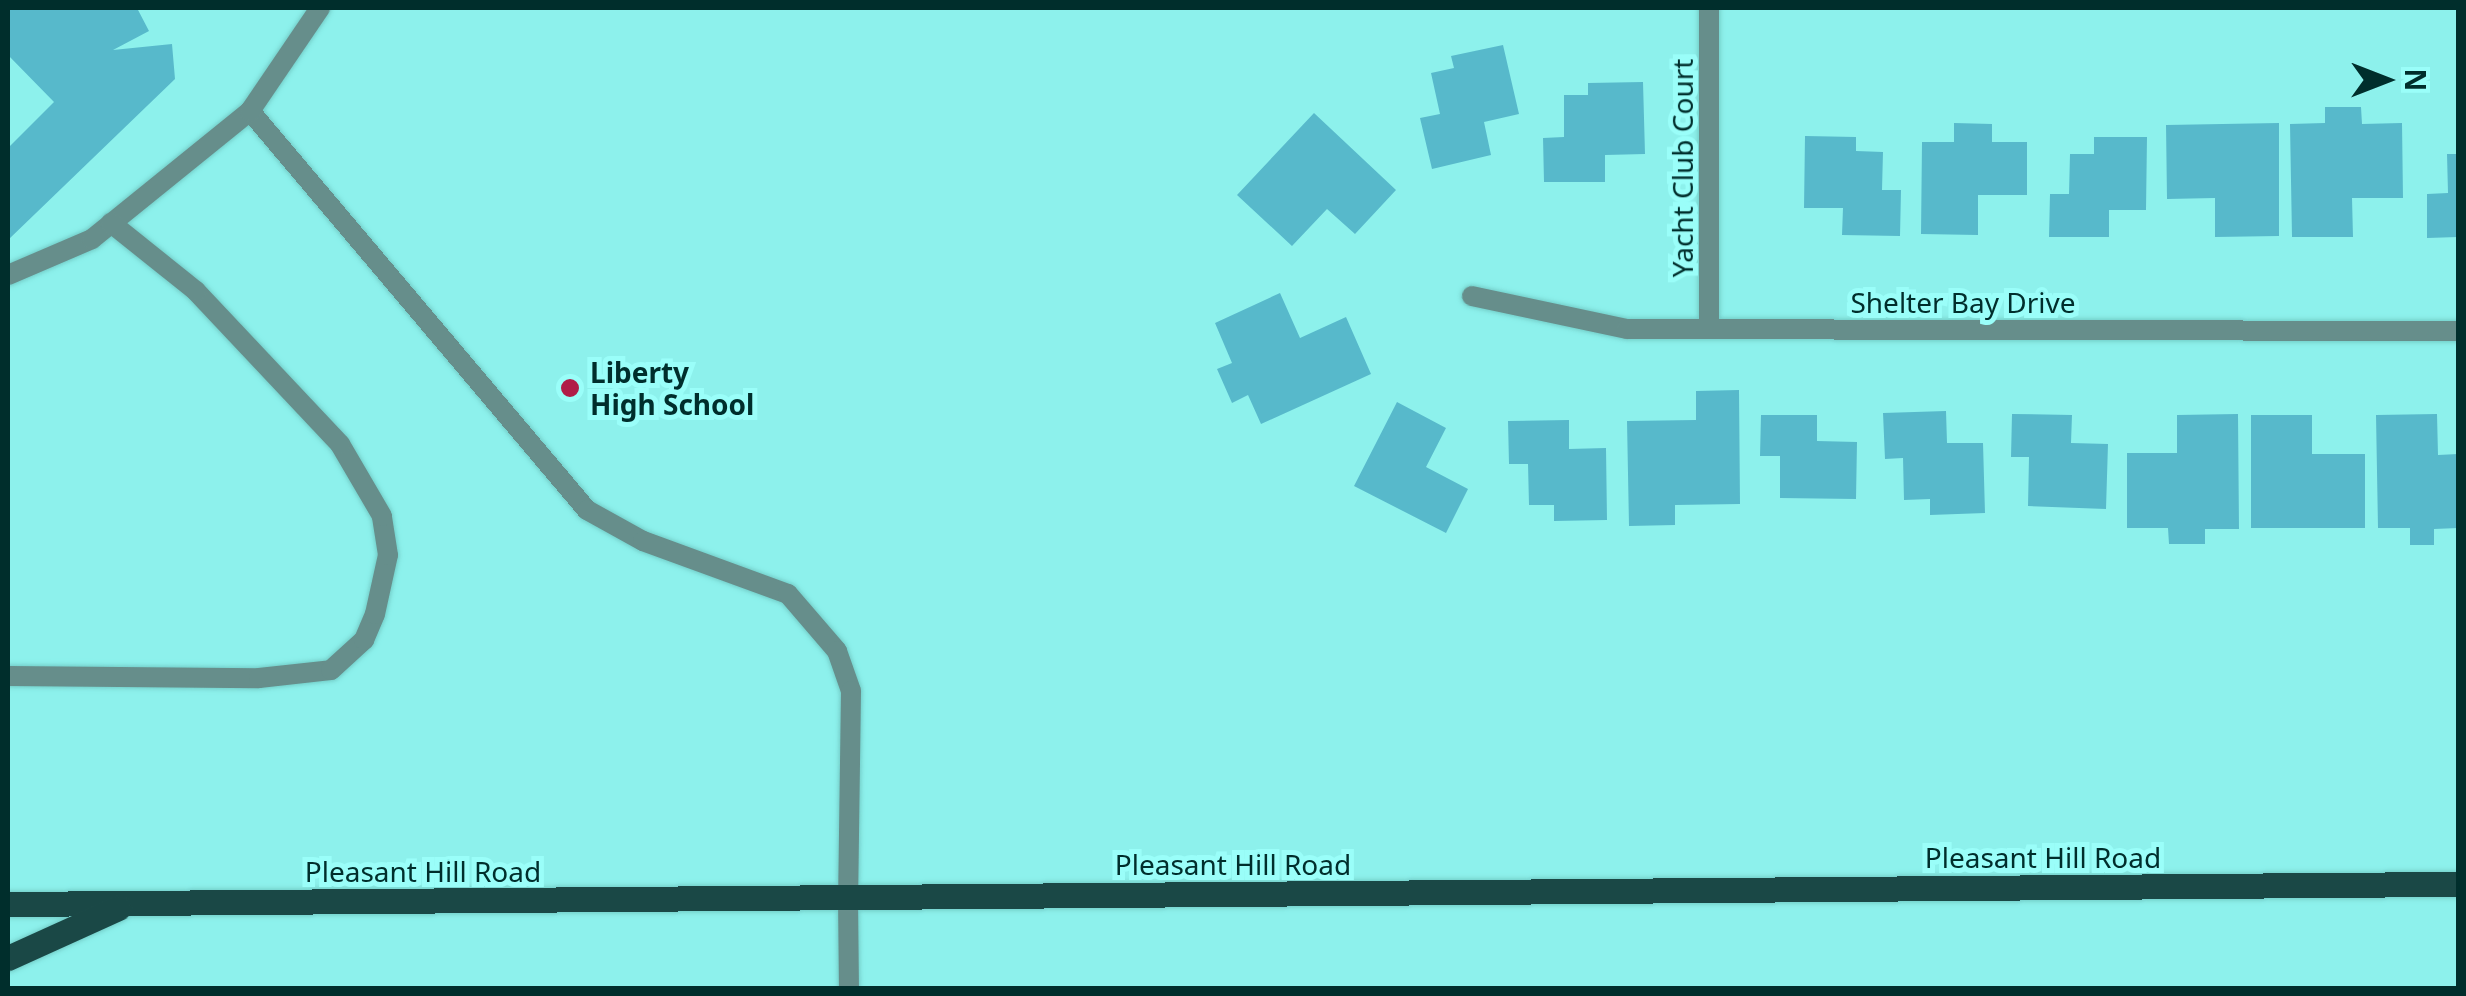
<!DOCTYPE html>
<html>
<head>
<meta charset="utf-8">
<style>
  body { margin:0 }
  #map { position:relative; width:2466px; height:996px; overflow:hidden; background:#8df1ec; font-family:"Noto Sans",sans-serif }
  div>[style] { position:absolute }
  .building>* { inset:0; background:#57b9cb }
  .roads { filter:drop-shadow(0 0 2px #74cec9) drop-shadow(0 0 2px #74cec9) }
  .service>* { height:20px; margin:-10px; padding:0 10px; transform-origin:10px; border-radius:10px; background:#668e8b }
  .minor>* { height:20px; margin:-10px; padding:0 10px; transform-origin:10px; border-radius:10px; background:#668e8b }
  .primary>* { height:25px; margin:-12.5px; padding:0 12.5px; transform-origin:12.5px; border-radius:12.5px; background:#1a4846 }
  .dots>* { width:28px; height:28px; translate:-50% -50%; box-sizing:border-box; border:5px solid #9afef9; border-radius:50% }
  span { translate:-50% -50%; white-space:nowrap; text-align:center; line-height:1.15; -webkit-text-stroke:10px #9afef9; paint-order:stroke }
  .street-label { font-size:28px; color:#002e2c }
  .poi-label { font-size:28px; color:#002e2c; font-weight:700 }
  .left { translate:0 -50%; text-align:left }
  .frame { position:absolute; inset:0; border:10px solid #002e2c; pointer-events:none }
  .north { position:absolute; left:2336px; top:30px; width:100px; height:100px; -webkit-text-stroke:8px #9afef9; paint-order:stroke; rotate:90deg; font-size:28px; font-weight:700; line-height:40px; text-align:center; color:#002e2c }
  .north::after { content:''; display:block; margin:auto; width:35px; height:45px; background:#002e2c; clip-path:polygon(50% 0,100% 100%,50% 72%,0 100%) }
</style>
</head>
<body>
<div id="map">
  <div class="building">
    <div style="clip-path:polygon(8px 8px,137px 8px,149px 31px,113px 50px,172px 44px,175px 79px,8px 240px,8px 148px,54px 102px,8px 55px)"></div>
    <div style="clip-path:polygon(1503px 45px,1519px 114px,1484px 122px,1491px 155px,1432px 169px,1420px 118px,1440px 114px,1431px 73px,1454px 68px,1451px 56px)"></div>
    <div style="clip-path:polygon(1643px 82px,1645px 154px,1605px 155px,1605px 182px,1544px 182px,1543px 138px,1564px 137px,1564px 95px,1588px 95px,1588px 83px)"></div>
    <div style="clip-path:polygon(2325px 107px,2361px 107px,2362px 124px,2402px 123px,2403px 198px,2352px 198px,2353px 237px,2292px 237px,2290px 124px,2325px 123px)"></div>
    <div style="clip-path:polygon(1314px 113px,1396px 190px,1355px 234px,1327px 209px,1292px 246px,1237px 195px)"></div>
    <div style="clip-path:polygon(1954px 123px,1992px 124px,1992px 142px,2027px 142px,2027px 195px,1978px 195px,1978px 235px,1921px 234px,1922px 142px,1954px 142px)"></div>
    <div style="clip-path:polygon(2279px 123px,2279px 236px,2215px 237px,2215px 198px,2167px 199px,2166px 125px)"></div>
    <div style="clip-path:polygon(1805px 136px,1856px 137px,1856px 151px,1883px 152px,1882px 190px,1901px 190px,1900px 236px,1842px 235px,1843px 208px,1804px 208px)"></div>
    <div style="clip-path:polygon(2094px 137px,2147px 137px,2146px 210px,2109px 210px,2109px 237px,2049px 237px,2050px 194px,2069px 194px,2070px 154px,2094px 154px)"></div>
    <div style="clip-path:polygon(2447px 154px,2458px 154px,2458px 237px,2427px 238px,2427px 194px,2448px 193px)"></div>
    <div style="clip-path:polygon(1280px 293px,1300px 338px,1346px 317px,1371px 374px,1261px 424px,1248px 395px,1232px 403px,1217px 369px,1232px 363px,1215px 323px)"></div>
    <div style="clip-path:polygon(1739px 390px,1740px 504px,1675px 505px,1675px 525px,1629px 526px,1627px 421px,1696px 420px,1696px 391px)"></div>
    <div style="clip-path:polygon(1397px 402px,1446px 428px,1426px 467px,1468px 489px,1446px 533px,1354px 486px)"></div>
    <div style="clip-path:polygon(1946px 411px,1947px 443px,1983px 443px,1985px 513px,1930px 515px,1930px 499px,1904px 500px,1903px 458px,1885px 459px,1883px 413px)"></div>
    <div style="clip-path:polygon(2012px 414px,2072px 415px,2071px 443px,2108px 444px,2106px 509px,2028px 506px,2029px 457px,2011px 457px)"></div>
    <div style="clip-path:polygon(2238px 414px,2239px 529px,2205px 529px,2205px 544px,2169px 544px,2168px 528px,2127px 528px,2127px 453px,2177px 453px,2177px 415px)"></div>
    <div style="clip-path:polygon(2437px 414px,2438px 455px,2458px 454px,2458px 528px,2434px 529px,2434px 545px,2410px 545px,2410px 528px,2378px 528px,2376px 415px)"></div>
    <div style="clip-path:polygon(1761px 415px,1817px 415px,1817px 441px,1857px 442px,1856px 499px,1780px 498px,1780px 456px,1760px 456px)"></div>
    <div style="clip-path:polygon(2251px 415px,2312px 415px,2312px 454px,2365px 454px,2365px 528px,2251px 528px)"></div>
    <div style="clip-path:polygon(1569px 420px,1569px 449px,1606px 448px,1607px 520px,1554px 521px,1554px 505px,1529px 505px,1528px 464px,1509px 464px,1508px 421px)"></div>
  </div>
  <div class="roads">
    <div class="service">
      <div style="left:250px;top:111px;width:522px;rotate:49.82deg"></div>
      <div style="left:587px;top:510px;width:64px;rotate:29deg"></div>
      <div style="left:643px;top:541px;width:154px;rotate:20.1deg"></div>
      <div style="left:788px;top:594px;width:75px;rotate:49.3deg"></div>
      <div style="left:837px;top:651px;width:42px;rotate:70.7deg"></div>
      <div style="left:851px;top:691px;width:206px;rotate:90.8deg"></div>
      <div style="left:8px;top:275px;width:91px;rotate:-23.2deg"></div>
      <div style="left:92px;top:239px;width:203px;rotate:-39deg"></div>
      <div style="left:250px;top:111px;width:125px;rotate:-55.8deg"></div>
      <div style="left:8px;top:676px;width:251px;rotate:0.5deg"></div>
      <div style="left:259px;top:678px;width:72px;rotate:-6.3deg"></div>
      <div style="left:331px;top:670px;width:45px;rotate:-42.3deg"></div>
      <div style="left:364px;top:640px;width:28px;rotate:-67deg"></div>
      <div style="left:375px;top:614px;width:60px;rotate:-77.6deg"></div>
      <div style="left:388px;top:555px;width:39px;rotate:-99deg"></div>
      <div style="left:382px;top:516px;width:83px;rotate:-120.3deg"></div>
      <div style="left:340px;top:444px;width:210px;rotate:-133.3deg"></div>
      <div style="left:196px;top:291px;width:109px;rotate:-141.3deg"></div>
    </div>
    <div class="minor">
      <div style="left:1472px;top:296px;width:158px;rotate:12deg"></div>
      <div style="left:1627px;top:329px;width:831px;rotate:0.14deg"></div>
      <div style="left:1709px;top:329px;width:321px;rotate:-90deg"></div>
      <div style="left:848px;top:897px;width:91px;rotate:89.4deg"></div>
    </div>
    <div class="primary">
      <div style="left:8px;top:904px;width:2450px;rotate:-0.47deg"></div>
      <div style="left:8px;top:958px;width:121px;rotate:-24.4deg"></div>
    </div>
  </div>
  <div class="dots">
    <div style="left:570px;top:388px;background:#b01d48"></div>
  </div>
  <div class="street-label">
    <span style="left:1682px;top:168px;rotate:-90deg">Yacht Club Court</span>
    <span style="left:1963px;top:302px">Shelter Bay Drive</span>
    <span style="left:2043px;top:857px">Pleasant Hill Road</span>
    <span style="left:1233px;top:864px">Pleasant Hill Road</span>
    <span style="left:423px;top:871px">Pleasant Hill Road</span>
  </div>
  <div class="poi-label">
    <span class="left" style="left:590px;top:388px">Liberty<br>High School</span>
  </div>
  <div class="frame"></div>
  <div class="north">N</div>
</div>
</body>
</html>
